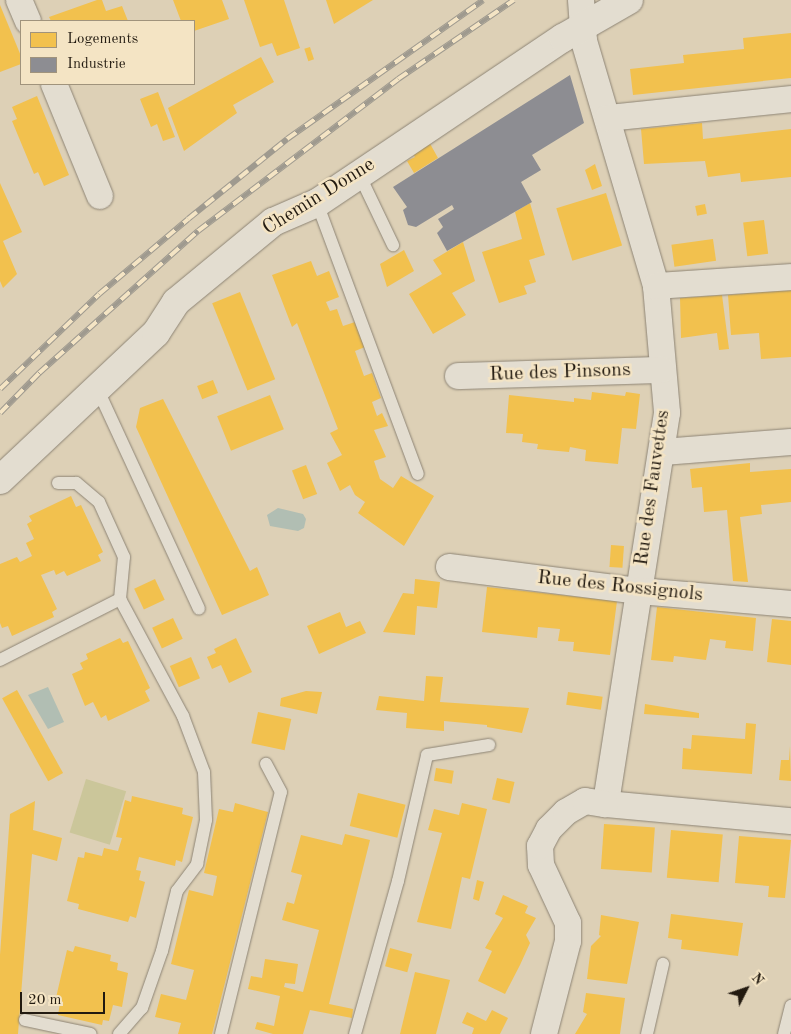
<!DOCTYPE html>
<html>
<head>
<meta charset="utf-8">
<style>
  body { margin:0 }
  #map { position:relative; width:791px; height:1034px; overflow:hidden; background:#ddd0b6; font-family:"Old Standard TT",serif }
  div>[style] { position:absolute }
  .green>* { inset:0; background:#cbc69a; transform-origin:0 0 }
  .water>* { inset:0; background:#b1beb3 }
  .homes>* { inset:0; background:#f2c14e; transform-origin:0 0 }
  .industry>* { inset:0; background:#8d8d92 }
  .roads { filter:drop-shadow(0 0 1px #8d8475) drop-shadow(0 0 1px #8d8475) }
  .lane>* { height:12px; margin:-6px; padding:0 6px; transform-origin:6px; border-radius:6px; background:#e3ddd0 }
  .street>* { height:26px; margin:-13px; padding:0 13px; transform-origin:13px; border-radius:13px; background:#e3ddd0 }
  .secondary>* { height:28px; margin:-14px; padding:0 14px; transform-origin:14px; border-radius:14px; background:#e3ddd0 }
  .rail>* { height:5.5px; margin-top:-2.75px; transform-origin:0; background:repeating-linear-gradient(90deg,#f4e4c4 0 11px,#9f9a8f 0 22px); box-sizing:border-box; border-block:1px solid #9f9a8f }
  span { translate:-50% -50%; white-space:nowrap; text-align:center; line-height:1.15; -webkit-text-stroke:5px #f4e4c4; paint-order:stroke }
  .street-label { font-size:20px; color:#221a10 }
  .legend { position:absolute; left:20px; top:20px; width:175px; height:65px; box-sizing:border-box; background:#f4e4c4; border:1px solid #a0937c; margin:0; padding:6px 9px; list-style:none; font-size:15px; color:#221a10 }
  .legend li { display:flex; align-items:center; gap:10px; height:25px }
  .legend b { width:25px; border:1px solid #a0937c }
  .north { position:absolute; left:721px; top:964px; width:50px; height:50px; -webkit-text-stroke:4px #f4e4c4; paint-order:stroke; rotate:49deg; font-size:14px; font-weight:700; line-height:20px; text-align:center; color:#221a10 }
  .north::after { content:''; display:block; margin:auto; width:18px; height:22px; background:#221a10; clip-path:polygon(50% 0,100% 100%,50% 72%,0 100%) }
  .scale { position:absolute; left:20px; top:992px; width:85px; height:22px; box-sizing:border-box; border:2px solid #221a10; border-top:0; padding-left:6px; font-size:15px; line-height:18px; white-space:nowrap; color:#221a10; -webkit-text-stroke:4px #f4e4c4; paint-order:stroke }
</style>
</head>
<body>
<div id="map">
  <div class="green">
    <div style="left:86px;top:779px;width:42px;height:56px;rotate:17deg"></div>
  </div>
  <div class="water">
    <div style="clip-path:polygon(278px 508px,303px 514px,306px 519px,304px 528px,298px 531px,270px 526px,267px 515px)"></div>
    <div style="clip-path:polygon(48px 687px,64px 722px,48px 729px,28px 695px)"></div>
  </div>
  <div class="homes">
    <div style="clip-path:polygon(97px 0,102px 0,106px 11px,122px 6px,128px 21px,51px 21px,49px 17px)"></div>
    <div style="clip-path:polygon(173px 0,222px 0,229px 19px,194px 31px,194px 21px,181px 21px)"></div>
    <div style="clip-path:polygon(244px 0,284px 0,300px 48px,277px 56px,272px 43px,260px 47px)"></div>
    <div style="clip-path:polygon(326px 0,373px 0,334px 24px)"></div>
    <div style="clip-path:polygon(0 5px,21px 56px,21px 64px,0 72px)"></div>
    <div style="clip-path:polygon(791px 33px,791px 78px,633px 95px,630px 69px,684px 63px,683px 55px,744px 49px,743px 38px)"></div>
    <div style="left:310px;top:47px;width:13px;height:6px;rotate:72deg"></div>
    <div style="clip-path:polygon(261px 57px,274px 82px,233px 105px,237px 113px,184px 151px,168px 108px)"></div>
    <div style="clip-path:polygon(158px 92px,175px 137px,163px 141px,157px 124px,151px 127px,140px 99px)"></div>
    <div style="clip-path:polygon(37px 96px,69px 175px,44px 186px,38px 172px,34px 174px,12px 121px,17px 119px,12px 107px)"></div>
    <div style="clip-path:polygon(702px 123px,703px 139px,791px 129px,791px 177px,741px 182px,740px 173px,708px 177px,705px 161px,644px 164px,641px 129px)"></div>
    <div style="clip-path:polygon(428px 140px,438px 158px,414px 173px,407px 161px,415px 157px,410px 150px)"></div>
    <div style="clip-path:polygon(595px 164px,602px 186px,592px 190px,585px 170px)"></div>
    <div style="clip-path:polygon(0 183px,22px 232px,3px 241px,17px 274px,3px 288px,0 281px)"></div>
    <div style="left:606px;top:193px;width:55px;height:52px;rotate:73deg"></div>
    <div style="clip-path:polygon(530px 203px,545px 255px,529px 260px,536px 282px,524px 286px,527px 294px,499px 303px,482px 252px,522px 239px,515px 212px)"></div>
    <div style="left:705px;top:204px;width:10px;height:10px;rotate:79deg"></div>
    <div style="left:764px;top:220px;width:34px;height:21px;rotate:83deg"></div>
    <div style="left:713px;top:239px;width:22px;height:42px;rotate:82deg"></div>
    <div style="clip-path:polygon(463px 242px,475px 281px,452px 293px,466px 315px,433px 334px,409px 294px,442px 274px,433px 260px)"></div>
    <div style="clip-path:polygon(404px 250px,414px 271px,387px 287px,380px 264px)"></div>
    <div style="clip-path:polygon(311px 261px,317px 276px,329px 271px,339px 297px,326px 302px,330px 311px,337px 309px,343px 326px,355px 322px,365px 347px,355px 351px,364px 376px,372px 373px,381px 398px,372px 402px,377px 416px,382px 413px,388px 426px,374px 430px,386px 457px,374px 461px,380px 479px,393px 488px,401px 476px,434px 496px,404px 546px,358px 513px,365px 502px,355px 495px,350px 485px,340px 491px,327px 463px,342px 455px,330px 433px,338px 429px,297px 323px,292px 327px,272px 275px)"></div>
    <div style="clip-path:polygon(791px 289px,791px 357px,761px 359px,759px 333px,731px 335px,728px 295px)"></div>
    <div style="left:240px;top:292px;width:94px;height:30px;rotate:68deg"></div>
    <div style="clip-path:polygon(722px 295px,729px 349px,719px 350px,717px 333px,681px 338px,680px 298px)"></div>
    <div style="left:213px;top:380px;width:14px;height:17px;rotate:69deg"></div>
    <div style="clip-path:polygon(592px 392px,625px 396px,626px 392px,640px 394px,636px 429px,622px 428px,618px 464px,585px 461px,586px 450px,570px 447px,569px 452px,537px 449px,538px 444px,522px 442px,523px 434px,506px 433px,509px 395px,574px 402px,574px 398px,591px 400px)"></div>
    <div style="left:270px;top:395px;width:37px;height:57px;rotate:68deg"></div>
    <div style="clip-path:polygon(163px 399px,250px 571px,257px 567px,269px 595px,222px 615px,136px 427px,140px 408px)"></div>
    <div style="clip-path:polygon(750px 463px,750px 472px,791px 469px,791px 502px,761px 505px,762px 514px,740px 517px,748px 582px,733px 581px,727px 510px,704px 512px,702px 487px,692px 488px,690px 469px)"></div>
    <div style="left:306px;top:465px;width:31px;height:15px;rotate:69deg"></div>
    <div style="clip-path:polygon(71px 496px,76px 507px,81px 505px,103px 552px,98px 555px,101px 561px,67px 576px,64px 571px,56px 575px,54px 570px,41px 575px,57px 609px,52px 612px,54px 617px,12px 636px,8px 626px,2px 628px,0 623px,0 564px,17px 557px,20px 562px,32px 556px,26px 543px,34px 539px,27px 524px,32px 521px,29px 516px)"></div>
    <div style="left:611px;top:545px;width:13px;height:22px;rotate:4deg"></div>
    <div style="left:155px;top:579px;width:23px;height:23px;rotate:65deg"></div>
    <div style="clip-path:polygon(415px 579px,440px 582px,437px 608px,417px 606px,415px 635px,383px 632px,403px 593px,414px 594px)"></div>
    <div style="clip-path:polygon(487px 587px,617px 601px,610px 655px,573px 651px,574px 642px,558px 641px,560px 629px,538px 627px,537px 638px,482px 632px)"></div>
    <div style="clip-path:polygon(657px 607px,756px 618px,753px 651px,725px 648px,726px 641px,710px 639px,706px 660px,674px 656px,673px 662px,651px 660px)"></div>
    <div style="clip-path:polygon(340px 612px,346px 627px,360px 621px,366px 633px,319px 654px,307px 626px)"></div>
    <div style="left:173px;top:618px;width:23px;height:23px;rotate:65deg"></div>
    <div style="clip-path:polygon(772px 619px,791px 621px,791px 665px,767px 662px)"></div>
    <div style="clip-path:polygon(120px 638px,123px 643px,128px 641px,150px 688px,145px 691px,150px 701px,108px 721px,106px 715px,101px 718px,93px 702px,85px 706px,72px 674px,83px 669px,80px 663px,88px 659px,86px 654px)"></div>
    <div style="clip-path:polygon(236px 638px,252px 672px,229px 683px,221px 665px,212px 669px,207px 657px,216px 653px,214px 649px)"></div>
    <div style="left:191px;top:657px;width:23px;height:23px;rotate:67deg"></div>
    <div style="clip-path:polygon(426px 676px,443px 677px,440px 702px,529px 708px,522px 733px,487px 727px,487px 725px,444px 721px,444px 731px,406px 728px,407px 713px,376px 710px,379px 696px,424px 701px)"></div>
    <div style="left:17px;top:690px;width:95px;height:17px;rotate:61deg"></div>
    <div style="clip-path:polygon(306px 691px,322px 692px,317px 714px,280px 706px,281px 698px)"></div>
    <div style="left:568px;top:692px;width:35px;height:13px;rotate:8deg"></div>
    <div style="clip-path:polygon(645px 704px,699px 713px,699px 718px,644px 714px)"></div>
    <div style="left:258px;top:712px;width:34px;height:32px;rotate:12deg"></div>
    <div style="clip-path:polygon(746px 723px,756px 724px,752px 774px,682px 769px,683px 748px,691px 749px,692px 735px,745px 739px)"></div>
    <div style="clip-path:polygon(790px 746px,791px 781px,779px 780px,781px 760px,789px 760px)"></div>
    <div style="left:436px;top:768px;width:18px;height:13px;rotate:9deg"></div>
    <div style="left:497px;top:778px;width:18px;height:22px;rotate:13deg"></div>
    <div style="left:358px;top:793px;width:49px;height:34px;rotate:14deg"></div>
    <div style="clip-path:polygon(132px 796px,183px 808px,182px 814px,193px 817px,182px 862px,176px 860px,175px 866px,139px 857px,136px 870px,141px 871px,139px 880px,145px 882px,136px 918px,130px 916px,128px 922px,78px 909px,79px 904px,67px 901px,78px 857px,84px 858px,85px 852px,102px 856px,104px 848px,118px 851px,122px 838px,116px 837px,125px 800px,131px 802px)"></div>
    <div style="clip-path:polygon(35px 801px,33px 830px,62px 838px,57px 861px,32px 854px,18px 1034px,0 1034px,0 955px,10px 814px)"></div>
    <div style="clip-path:polygon(235px 803px,268px 812px,212px 1034px,178px 1034px,181px 1023px,155px 1017px,161px 994px,186px 1000px,194px 970px,171px 964px,189px 890px,213px 896px,217px 876px,204px 873px,219px 809px,233px 812px)"></div>
    <div style="clip-path:polygon(462px 803px,487px 809px,470px 879px,462px 877px,451px 929px,417px 922px,442px 833px,428px 830px,434px 809px,459px 815px)"></div>
    <div style="left:604px;top:824px;width:51px;height:45px;rotate:4deg"></div>
    <div style="left:671px;top:830px;width:52px;height:48px;rotate:5deg"></div>
    <div style="clip-path:polygon(345px 834px,370px 840px,329px 1004px,353px 1009px,352px 1018px,310px 1010px,303px 1034px,273px 1034px,255px 1029px,257px 1022px,274px 1026px,280px 996px,248px 989px,251px 976px,262px 978px,265px 959px,298px 964px,295px 984px,285px 983px,284px 987px,303px 992px,319px 930px,282px 920px,287px 902px,294px 904px,302px 875px,291px 872px,301px 835px,342px 845px)"></div>
    <div style="clip-path:polygon(739px 836px,791px 840px,785px 898px,768px 897px,769px 886px,735px 883px)"></div>
    <div style="clip-path:polygon(477px 880px,484px 882px,479px 901px,473px 899px)"></div>
    <div style="clip-path:polygon(503px 895px,528px 906px,525px 913px,536px 918px,526px 935px,530px 943px,520px 965px,505px 994px,478px 981px,492px 951px,485px 948px,503px 918px,495px 914px)"></div>
    <div style="clip-path:polygon(671px 914px,743px 923px,738px 956px,681px 949px,682px 940px,668px 938px)"></div>
    <div style="clip-path:polygon(601px 915px,639px 922px,627px 984px,587px 979px,591px 946px,601px 936px,599px 935px)"></div>
    <div style="clip-path:polygon(75px 946px,111px 955px,110px 961px,118px 963px,117px 970px,128px 973px,122px 1007px,113px 1005px,109px 1021px,103px 1020px,102px 1025px,58px 1015px,60px 1003px,55px 1002px,67px 950px,73px 952px)"></div>
    <div style="left:390px;top:948px;width:23px;height:19px;rotate:15deg"></div>
    <div style="clip-path:polygon(415px 972px,450px 980px,436px 1034px,400px 1034px)"></div>
    <div style="clip-path:polygon(586px 993px,625px 998px,620px 1034px,575px 1034px,587px 1014px,583px 1012px)"></div>
    <div style="clip-path:polygon(492px 1010px,508px 1018px,500px 1034px,472px 1034px,474px 1028px,462px 1023px,467px 1012px,486px 1021px)"></div>
  </div>
  <div class="industry">
    <div style="clip-path:polygon(570px 75px,584px 123px,532px 155px,541px 170px,521px 182px,532px 202px,447px 251px,437px 233px,443px 227px,438px 219px,454px 209px,452px 205px,416px 227px,408px 225px,403px 210px,407px 207px,393px 187px)"></div>
  </div>
  <div class="roads">
    <div class="lane">
      <div style="left:359px;top:174px;width:79px;rotate:64.4deg"></div>
      <div style="left:317px;top:203px;width:289px;rotate:69.6deg"></div>
      <div style="left:97px;top:388px;width:243px;rotate:65.2deg"></div>
      <div style="left:0;top:660px;width:135px;rotate:-26.9deg"></div>
      <div style="left:120px;top:599px;width:42px;rotate:-84.6deg"></div>
      <div style="left:124px;top:557px;width:60px;rotate:-114.4deg"></div>
      <div style="left:99px;top:502px;width:30px;rotate:-140deg"></div>
      <div style="left:76px;top:483px;width:18px;rotate:180deg"></div>
      <div style="left:25px;top:1020px;width:67px;rotate:12deg"></div>
      <div style="left:119px;top:1034px;width:35px;rotate:-49deg"></div>
      <div style="left:142px;top:1008px;width:60px;rotate:-70.7deg"></div>
      <div style="left:162px;top:951px;width:62px;rotate:-76deg"></div>
      <div style="left:177px;top:891px;width:34px;rotate:-53deg"></div>
      <div style="left:197px;top:864px;width:45px;rotate:-78.4deg"></div>
      <div style="left:206px;top:820px;width:48px;rotate:-92.4deg"></div>
      <div style="left:204px;top:772px;width:60px;rotate:-110.6deg"></div>
      <div style="left:183px;top:716px;width:133px;rotate:-118.3deg"></div>
      <div style="left:221px;top:1034px;width:249px;rotate:-76.1deg"></div>
      <div style="left:281px;top:792px;width:32px;rotate:-118deg"></div>
      <div style="left:355px;top:1034px;width:159px;rotate:-74.3deg"></div>
      <div style="left:398px;top:881px;width:129px;rotate:-77deg"></div>
      <div style="left:427px;top:755px;width:63px;rotate:-9.2deg"></div>
      <div style="left:647px;top:1034px;width:72px;rotate:-77.1deg"></div>
      <div style="left:784px;top:1034px;width:29px;rotate:-76deg"></div>
    </div>
    <div class="street">
      <div style="left:19px;top:0;width:23px;rotate:67deg"></div>
      <div style="left:581px;top:0;width:41px;rotate:85.8deg"></div>
      <div style="left:584px;top:41px;width:255px;rotate:73.6deg"></div>
      <div style="left:656px;top:286px;width:127px;rotate:85deg"></div>
      <div style="left:667px;top:413px;width:396px;rotate:98.9deg"></div>
      <div style="left:606px;top:804px;width:186px;rotate:5.3deg"></div>
      <div style="left:54px;top:84px;width:121px;rotate:67.7deg"></div>
      <div style="left:608px;top:118px;width:184px;rotate:-5.9deg"></div>
      <div style="left:656px;top:286px;width:135px;rotate:-3.8deg"></div>
      <div style="left:458px;top:376px;width:204px;rotate:-1.7deg"></div>
      <div style="left:663px;top:452px;width:128px;rotate:-4.5deg"></div>
      <div style="left:449px;top:567px;width:192px;rotate:7.2deg"></div>
      <div style="left:639px;top:591px;width:153px;rotate:4.9deg"></div>
      <div style="left:544px;top:1034px;width:96px;rotate:-75.5deg"></div>
      <div style="left:568px;top:941px;width:18px;rotate:-90deg"></div>
      <div style="left:568px;top:923px;width:64px;rotate:-115deg"></div>
      <div style="left:541px;top:865px;width:19px;rotate:-93deg"></div>
      <div style="left:540px;top:846px;width:19px;rotate:-62deg"></div>
      <div style="left:549px;top:829px;width:24px;rotate:-45deg"></div>
      <div style="left:566px;top:812px;width:22px;rotate:-30deg"></div>
      <div style="left:585px;top:801px;width:20px;rotate:9deg"></div>
    </div>
    <div class="secondary">
      <div style="left:0;top:480px;width:214px;rotate:-43.3deg"></div>
      <div style="left:156px;top:333px;width:37px;rotate:-57deg"></div>
      <div style="left:176px;top:302px;width:126px;rotate:-39.5deg"></div>
      <div style="left:273px;top:222px;width:48px;rotate:-23.4deg"></div>
      <div style="left:317px;top:203px;width:296px;rotate:-33.9deg"></div>
      <div style="left:563px;top:38px;width:76px;rotate:-29.9deg"></div>
    </div>
  </div>
  <div class="rail">
    <div style="left:0;top:389px;width:137px;rotate:-43.8deg"></div>
    <div style="left:99px;top:294px;width:116px;rotate:-40.1deg"></div>
    <div style="left:188px;top:219px;width:127px;rotate:-38.9deg"></div>
    <div style="left:287px;top:139px;width:240px;rotate:-35.3deg"></div>
    <div style="left:0;top:413px;width:56px;rotate:-45.7deg"></div>
    <div style="left:39px;top:373px;width:213px;rotate:-41.8deg"></div>
    <div style="left:198px;top:231px;width:251px;rotate:-37.2deg"></div>
    <div style="left:398px;top:79px;width:140px;rotate:-34.3deg"></div>
  </div>
  <div class="street-label">
    <span style="left:319px;top:197px;rotate:-32deg">Chemin Donne</span>
    <span style="left:560px;top:373px;rotate:-2deg">Rue des Pinsons</span>
    <span style="left:653px;top:488px;rotate:-82deg">Rue des Fauvettes</span>
    <span style="left:620px;top:587px;rotate:6deg">Rue des Rossignols</span>
  </div>
  <ul class="legend">
  <li><b style="height:14px;background:#f2c14e"></b>Logements</li>
  <li><b style="height:14px;background:#8d8d92"></b>Industrie</li>
  </ul>
  <div class="north">N</div>
  <div class="scale">20 m</div>
</div>
</body>
</html>
